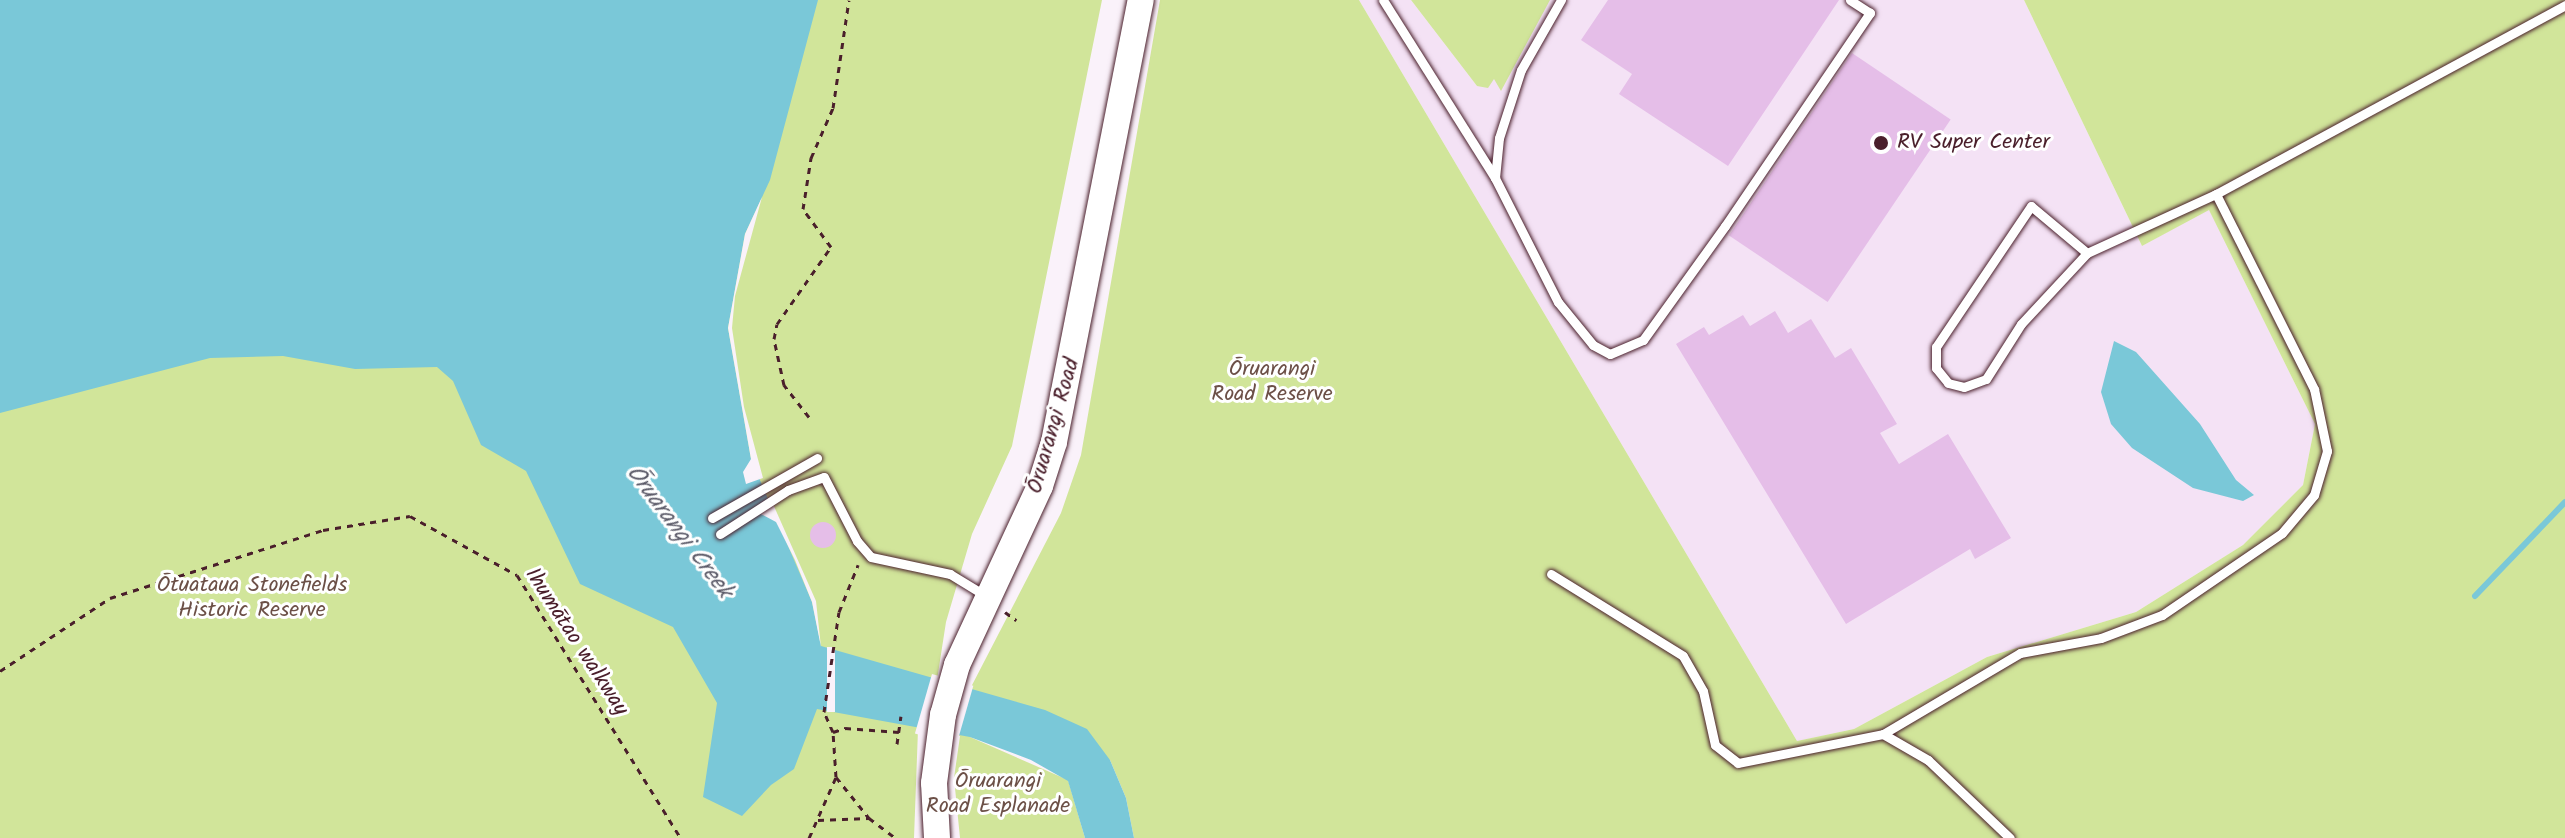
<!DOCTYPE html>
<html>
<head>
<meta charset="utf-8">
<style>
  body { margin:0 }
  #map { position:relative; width:2565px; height:838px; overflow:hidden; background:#faf2fa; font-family:Kalam,sans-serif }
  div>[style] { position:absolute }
  .built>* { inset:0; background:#f4e2f5 }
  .green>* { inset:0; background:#d1e59a }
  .water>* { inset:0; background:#7ac8d8 }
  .pier>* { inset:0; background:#faf2fa; transform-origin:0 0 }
  .stream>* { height:6px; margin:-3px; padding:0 3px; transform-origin:3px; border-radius:3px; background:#7ac8d8 }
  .building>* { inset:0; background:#e5bee8; transform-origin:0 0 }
  .round { border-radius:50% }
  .path>* { height:3px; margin-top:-1.5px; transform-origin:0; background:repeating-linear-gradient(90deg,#4a1f2b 0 6px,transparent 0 12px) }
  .roads { filter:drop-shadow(0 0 2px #4a1f2b) drop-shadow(0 0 2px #4a1f2b) }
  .lane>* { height:9px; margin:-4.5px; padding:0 4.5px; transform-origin:4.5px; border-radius:4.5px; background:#fff }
  .secondary>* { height:26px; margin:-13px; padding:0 13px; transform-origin:13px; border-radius:13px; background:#fff }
  .dots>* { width:22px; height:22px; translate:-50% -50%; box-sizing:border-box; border:4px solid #fff; border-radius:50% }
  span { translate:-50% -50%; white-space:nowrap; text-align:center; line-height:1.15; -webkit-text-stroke:6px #fff; paint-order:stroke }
  .poi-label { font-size:22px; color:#4a1f2b }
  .left { translate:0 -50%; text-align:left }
  .park-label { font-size:22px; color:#6c5047 }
  .street-label { font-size:22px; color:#4a1f2b }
  .water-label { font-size:24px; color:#5b5a68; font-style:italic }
</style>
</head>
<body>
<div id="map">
  <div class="built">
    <div style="clip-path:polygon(1359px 0,1411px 0,1477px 86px,1539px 0,2024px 0,2142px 246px,2209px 209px,2315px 424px,2303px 485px,2243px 545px,2136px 612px,1987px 657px,1854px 729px,1797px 741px)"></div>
  </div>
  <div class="green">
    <div style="clip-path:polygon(0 0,1102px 0,1012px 446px,972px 534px,946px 622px,937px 680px,970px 689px,1061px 513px,1081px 455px,1160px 0,1359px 0,1797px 741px,1854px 729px,1987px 657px,2136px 612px,2243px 545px,2303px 485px,2315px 424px,2209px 210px,2142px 246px,2024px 0,2565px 0,2565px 838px,1134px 838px,1126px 798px,1110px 760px,970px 737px,1068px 780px,1085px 838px,960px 838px,954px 778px,960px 736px,918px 730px,914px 838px,0 838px)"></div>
    <div style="clip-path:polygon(1411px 0,1550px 0,1501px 91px,1494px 79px,1488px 88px,1477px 86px)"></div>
  </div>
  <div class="water">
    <div style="clip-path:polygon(0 0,818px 0,770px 180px,745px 234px,728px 328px,751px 459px,812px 602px,821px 646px,1045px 710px,1087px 729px,1110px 760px,1126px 798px,1134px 838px,1085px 838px,1068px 781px,1031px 760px,970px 737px,817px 709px,794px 769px,771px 785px,742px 816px,703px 797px,717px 703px,673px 627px,580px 584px,526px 471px,481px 445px,453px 381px,437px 367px,355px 369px,283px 356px,210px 358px,0 413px)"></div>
    <div style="clip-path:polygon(2114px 341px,2136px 352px,2200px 424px,2236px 480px,2254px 495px,2243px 501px,2193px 488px,2132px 448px,2111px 424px,2101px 392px)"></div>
  </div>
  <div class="pier">
    <div style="clip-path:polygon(762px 197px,735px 296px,732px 328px,744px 407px,763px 478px,746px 484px,743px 472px,751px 459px,728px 328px,745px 234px)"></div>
    <div style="clip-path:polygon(773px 504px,816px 601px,821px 647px,812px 602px,795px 560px,776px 522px,759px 513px)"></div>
    <div style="left:827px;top:647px;width:8px;height:65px"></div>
    <div style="left:932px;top:674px;width:43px;height:62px;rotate:16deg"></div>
  </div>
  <div class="stream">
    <div style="left:2475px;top:596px;width:130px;rotate:-46.2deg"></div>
  </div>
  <div class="building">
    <div style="clip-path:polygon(1608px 0,1839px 0,1728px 166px,1619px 94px,1632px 74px,1581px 40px)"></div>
    <div style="left:1852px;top:53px;width:119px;height:220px;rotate:34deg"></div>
    <div style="clip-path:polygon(1775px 311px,1788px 333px,1811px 319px,1835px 358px,1851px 348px,1897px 424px,1880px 433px,1899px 464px,1948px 434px,2011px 538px,1975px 559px,1970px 549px,1846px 624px,1676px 344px,1704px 327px,1709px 335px,1743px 315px,1750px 326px)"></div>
    <div class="round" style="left:810px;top:522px;width:26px;height:26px"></div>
  </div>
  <div class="path">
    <div style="left:809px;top:417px;width:41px;rotate:-128deg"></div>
    <div style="left:784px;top:385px;width:47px;rotate:-102.3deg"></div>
    <div style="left:774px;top:339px;width:15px;rotate:-79deg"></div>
    <div style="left:777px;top:324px;width:94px;rotate:-55deg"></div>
    <div style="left:831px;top:247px;width:47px;rotate:-126.4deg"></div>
    <div style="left:803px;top:209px;width:52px;rotate:-81.1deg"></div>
    <div style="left:811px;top:158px;width:55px;rotate:-66.3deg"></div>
    <div style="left:833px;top:108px;width:109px;rotate:-81.6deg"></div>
    <div style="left:1005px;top:612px;width:14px;rotate:36deg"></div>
    <div style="left:0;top:671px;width:132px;rotate:-33.6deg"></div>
    <div style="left:110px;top:598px;width:224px;rotate:-17.7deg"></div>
    <div style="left:323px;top:530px;width:88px;rotate:-9.1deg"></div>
    <div style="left:410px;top:516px;width:122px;rotate:28.9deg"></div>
    <div style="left:517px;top:575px;width:310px;rotate:58.1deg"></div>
    <div style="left:833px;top:732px;width:13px;rotate:-18deg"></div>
    <div style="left:845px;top:728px;width:54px;rotate:4.2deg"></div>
    <div style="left:897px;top:744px;width:28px;rotate:-82deg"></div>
    <div style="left:836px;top:777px;width:53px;rotate:51.2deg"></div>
    <div style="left:818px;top:820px;width:51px;rotate:-2.2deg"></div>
    <div style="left:869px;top:818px;width:34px;rotate:37deg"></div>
    <div style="left:809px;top:838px;width:67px;rotate:-66.1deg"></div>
    <div style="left:836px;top:777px;width:45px;rotate:-93.8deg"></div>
    <div style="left:833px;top:732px;width:22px;rotate:-114deg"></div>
    <div style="left:824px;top:712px;width:101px;rotate:-81.5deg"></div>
    <div style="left:839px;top:612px;width:51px;rotate:-68deg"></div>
  </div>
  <div class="roads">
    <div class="lane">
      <div style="left:1383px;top:0;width:210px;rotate:57.8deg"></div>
      <div style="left:1495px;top:178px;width:139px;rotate:63.1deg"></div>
      <div style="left:1558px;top:302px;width:55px;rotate:50.9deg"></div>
      <div style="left:1593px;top:345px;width:19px;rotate:28deg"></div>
      <div style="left:1610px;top:354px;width:36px;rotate:-23deg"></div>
      <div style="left:1643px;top:340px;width:140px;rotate:-54.3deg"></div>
      <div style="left:1725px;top:226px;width:258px;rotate:-55.8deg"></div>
      <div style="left:1870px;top:13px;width:24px;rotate:-147deg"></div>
      <div style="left:1495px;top:178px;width:40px;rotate:-84.3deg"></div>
      <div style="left:1499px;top:138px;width:71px;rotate:-72.1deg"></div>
      <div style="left:1521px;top:70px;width:81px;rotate:-60.3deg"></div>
      <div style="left:2087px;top:253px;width:73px;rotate:-140deg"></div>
      <div style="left:2031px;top:206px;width:170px;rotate:124deg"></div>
      <div style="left:1936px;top:347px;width:21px;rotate:90deg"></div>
      <div style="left:1936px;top:368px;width:19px;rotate:51deg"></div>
      <div style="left:1948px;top:383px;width:16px;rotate:14deg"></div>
      <div style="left:1964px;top:387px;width:23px;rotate:-20deg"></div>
      <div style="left:1986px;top:379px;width:65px;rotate:-57.5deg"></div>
      <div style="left:2021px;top:324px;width:97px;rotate:-47.1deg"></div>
      <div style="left:2087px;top:253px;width:142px;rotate:-24.6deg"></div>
      <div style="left:2216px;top:194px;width:397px;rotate:-28.4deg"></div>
      <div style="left:712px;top:518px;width:121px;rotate:-29.7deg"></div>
      <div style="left:720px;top:534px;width:81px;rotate:-32.9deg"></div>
      <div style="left:788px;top:490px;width:38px;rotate:-20deg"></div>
      <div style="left:824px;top:477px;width:72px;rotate:62.7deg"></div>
      <div style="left:857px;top:541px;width:21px;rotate:49deg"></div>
      <div style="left:871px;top:557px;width:81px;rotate:12.1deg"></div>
      <div style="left:950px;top:574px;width:42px;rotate:31.4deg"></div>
      <div style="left:1551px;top:574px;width:155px;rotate:31.8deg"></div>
      <div style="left:1683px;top:656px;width:40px;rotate:60.3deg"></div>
      <div style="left:1703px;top:691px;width:55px;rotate:77.5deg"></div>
      <div style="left:1715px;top:745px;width:29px;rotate:38deg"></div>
      <div style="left:1738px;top:763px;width:148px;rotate:-11.3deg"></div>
      <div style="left:1883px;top:734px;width:159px;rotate:-30.6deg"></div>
      <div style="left:2020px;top:653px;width:82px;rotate:-10.5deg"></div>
      <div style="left:2101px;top:638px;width:65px;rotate:-20.7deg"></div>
      <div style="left:2162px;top:615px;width:145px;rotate:-34.3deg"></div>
      <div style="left:2282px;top:533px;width:50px;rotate:-49.9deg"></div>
      <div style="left:2314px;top:495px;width:46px;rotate:-73.5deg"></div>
      <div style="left:2327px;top:451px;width:63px;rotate:-101.8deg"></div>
      <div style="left:2314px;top:389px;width:218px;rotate:-116.7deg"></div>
      <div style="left:1883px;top:734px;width:52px;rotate:30deg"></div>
      <div style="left:1928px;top:760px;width:113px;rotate:43.6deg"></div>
    </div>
    <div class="secondary">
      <div style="left:937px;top:838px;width:55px;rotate:-93.1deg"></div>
      <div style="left:934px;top:783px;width:69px;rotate:-82.5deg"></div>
      <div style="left:943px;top:715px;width:52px;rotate:-74.4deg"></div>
      <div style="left:957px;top:665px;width:197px;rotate:-65.1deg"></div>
      <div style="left:1040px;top:486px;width:46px;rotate:-72.3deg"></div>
      <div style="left:1054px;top:442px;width:450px;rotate:-78.9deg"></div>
    </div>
  </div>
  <div class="dots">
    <div style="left:1881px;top:143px;background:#4a1f2b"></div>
  </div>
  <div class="poi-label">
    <span class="left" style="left:1897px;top:143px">RV Super Center</span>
  </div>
  <div class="park-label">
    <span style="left:1272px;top:382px">Ōruarangi<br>Road Reserve</span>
    <span style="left:252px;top:598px">Ōtuataua Stonefields<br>Historic Reserve</span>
    <span style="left:998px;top:794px">Ōruarangi<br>Road Esplanade</span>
  </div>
  <div class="street-label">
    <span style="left:1054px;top:426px;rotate:-74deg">Ōruarangi Road</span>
    <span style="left:576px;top:642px;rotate:57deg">Ihumātao walkway</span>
  </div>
  <div class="water-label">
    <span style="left:679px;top:532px;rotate:53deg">Ōruarangi Creek</span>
  </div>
</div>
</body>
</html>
